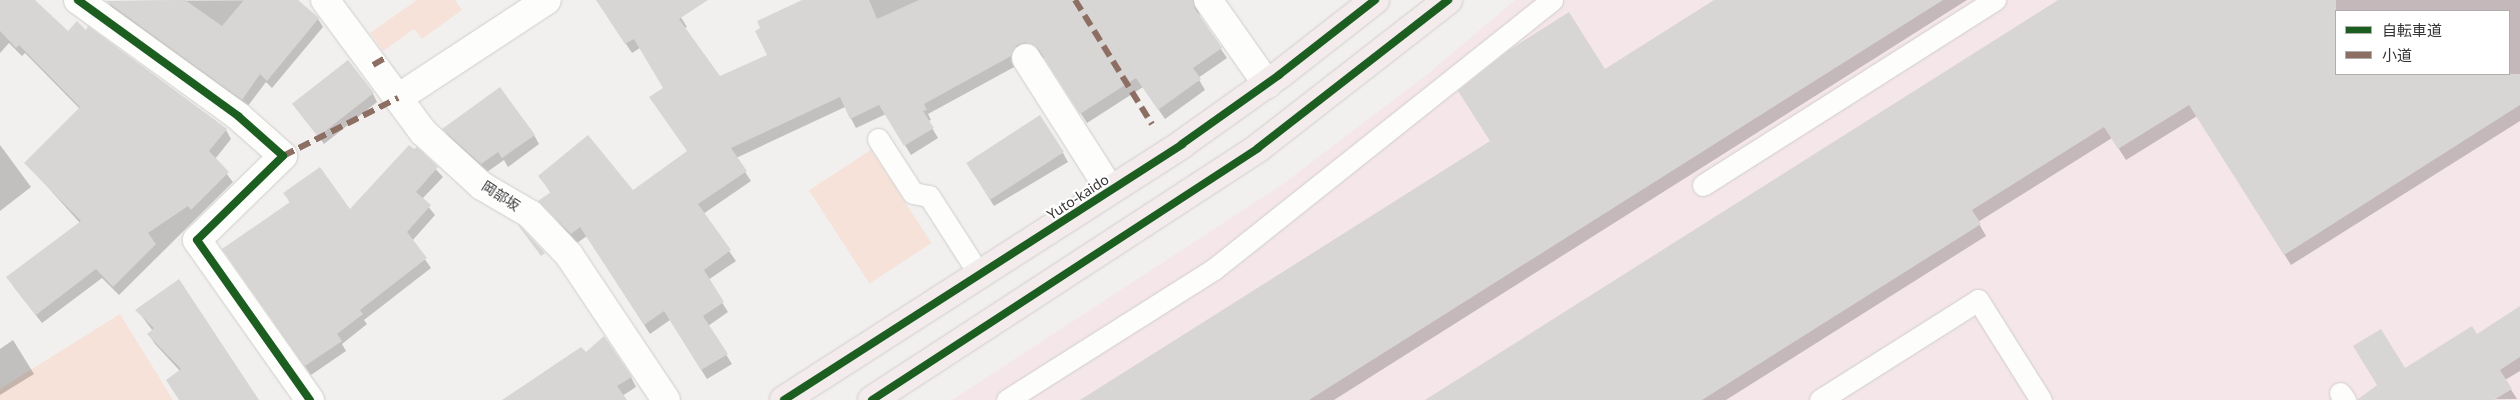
<!DOCTYPE html>
<html>
<head>
<meta charset="utf-8">
<style>
  body { margin:0 }
  #map { position:relative; width:2520px; height:400px; overflow:hidden; background:#f2f0ee; font-family:"Noto Sans","Noto Sans JP",sans-serif }
  div>[style] { position:absolute }
  .industrial>* { inset:0; background:#f5e6e9 }
  .green>* { inset:0; background:#f6e2d8; transform-origin:0 0 }
  .shadow>* { inset:0; background:#0003 }
  .building>* { inset:0; background:#d8d6d5; transform-origin:0 0 }
  .roads { filter:drop-shadow(0 0 1px #cfcecd) drop-shadow(0 0 1px #cfcecd) }
  .lane>* { height:21px; margin:-10.5px; padding:0 10.5px; transform-origin:10.5px; border-radius:10.5px; background:#fdfdfc }
  .street>* { height:28px; margin:-14px; padding:0 14px; transform-origin:14px; border-radius:14px; background:#fdfdfc }
  .primary>* { height:28px; margin:-14px; padding:0 14px; transform-origin:14px; border-radius:14px; background:#f4ebec }
  .quiet>* { height:6px; margin-top:-3px; transform-origin:0; background:repeating-linear-gradient(90deg,#8d6e63 0 12px,transparent 0 18px) }
  .cycleway>* { height:8px; margin:-4px; padding:0 4px; transform-origin:4px; border-radius:4px; background:#1b5e20 }
  span { translate:-50% -50%; white-space:nowrap; text-align:center; line-height:1.15; -webkit-text-stroke:4.5px #fff; paint-order:stroke }
  .street-label { font-size:14px; color:#353433 }
  .legend { position:absolute; left:2335px; top:10px; width:175px; height:65px; box-sizing:border-box; background:#fff; border:1px solid #aeaead; margin:0; padding:6px 9px; list-style:none; font-size:15px; color:#353433 }
  .legend li { display:flex; align-items:center; gap:10px; height:25px }
  .legend b { width:25px; border:1px solid #aeaead }
</style>
</head>
<body>
<div id="map">
  <div class="industrial">
    <div style="clip-path:polygon(evenodd,1515px 0,2520px 0,2520px 400px,952px 400px,1283px 184px,1429px 73px,1515px 0,2336px 11px,2509px 11px,2509px 74px,2336px 74px,2336px 11px)"></div>
  </div>
  <div class="green">
    <div style="clip-path:polygon(417px 0,455px 0,462px 10px,422px 39px,414px 29px,383px 51px,370px 33px)"></div>
    <div style="left:871px;top:150px;width:111px;height:74px;rotate:57deg"></div>
    <div style="clip-path:polygon(120px 314px,173px 400px,0 400px,0 389px)"></div>
  </div>
  <div class="shadow">
    <div style="clip-path:polygon(0 0,33px 0,68px 32px,86px 32px,226px 130px,231px 139px,215px 159px,233px 182px,119px 295px,102px 278px,42px 323px,13px 286px,80px 223px,26px 163px,80px 109px,25px 53px,22px 56px,9px 43px,0 53px)"></div>
    <div style="clip-path:polygon(295px 0,318px 19px,323px 27px,272px 88px,266px 82px,247px 107px,113px 10px,108px 1px)"></div>
    <div style="clip-path:polygon(602px 0,670px 0,687px 27px,684px 28px,719px 78px,768px 56px,804px 0,1197px 0,1200px 18px,1227px 58px,1198px 78px,1205px 90px,1165px 119px,1143px 87px,1087px 123px,1046px 59px,1031px 52px,1016px 66px,928px 114px,931px 120px,928px 121px,938px 138px,911px 155px,886px 114px,856px 128px,845px 107px,736px 158px,751px 181px,703px 214px,736px 261px,708px 280px,728px 312px,708px 326px,732px 364px,707px 379px,670px 320px,650px 334px,587px 236px,577px 243px,540px 201px,551px 193px,539px 176px,633px 192px,688px 152px,664px 88px,640px 48px,632px 53px,604px 11px)"></div>
    <div style="clip-path:polygon(1716px 0,1967px 0,1334px 400px,1083px 400px)"></div>
    <div style="clip-path:polygon(evenodd,2061px 0,2520px 0,2520px 121px,2291px 265px,2197px 116px,2126px 160px,2112px 138px,1978px 222px,1986px 236px,1726px 400px,1427px 400px,2061px 0,2336px 11px,2509px 11px,2509px 74px,2336px 74px,2336px 11px)"></div>
    <div style="clip-path:polygon(373px 94px,377px 102px,324px 144px,294px 103px)"></div>
    <div style="clip-path:polygon(444px 129px,534px 135px,539px 144px,508px 167px,504px 160px,487px 172px,449px 138px)"></div>
    <div style="clip-path:polygon(0 145px,31px 187px,0 211px)"></div>
    <div style="clip-path:polygon(417px 149px,443px 177px,422px 199px,435px 215px,412px 241px,431px 268px,364px 320px,367px 324px,342px 344px,346px 351px,311px 375px,229px 258px,290px 203px,285px 193px,350px 211px)"></div>
    <div style="clip-path:polygon(1063px 153px,1068px 162px,994px 206px,973px 172px)"></div>
    <div style="clip-path:polygon(137px 310px,258px 400px,180px 400px,180px 371px,155px 344px,149px 335px,153px 331px)"></div>
    <div style="clip-path:polygon(2520px 314px,2520px 371px,2505px 380px,2517px 399px,2386px 400px,2405px 370px)"></div>
    <div style="clip-path:polygon(13px 340px,34px 374px,0 395px,0 349px)"></div>
    <div style="clip-path:polygon(586px 353px,631px 377px,636px 387px,622px 396px,624px 400px,503px 400px)"></div>
  </div>
  <div class="building">
    <div style="clip-path:polygon(0 0,35px 0,68px 31px,77px 21px,86px 30px,88px 26px,227px 129px,209px 151px,229px 172px,191px 210px,188px 206px,148px 233px,156px 244px,113px 287px,96px 269px,36px 315px,6px 277px,81px 221px,24px 163px,80px 107px,19px 45px,16px 48px,0 31px)"></div>
    <div style="clip-path:polygon(185px 0,222px 26px,244px 0,298px 0,319px 18px,267px 81px,260px 74px,242px 100px,106px 1px)"></div>
    <div style="clip-path:polygon(596px 0,708px 0,679px 19px,720px 76px,767px 55px,755px 31px,760px 28px,757px 21px,802px 0,869px 0,877px 19px,919px 0,1193px 0,1195px 9px,1222px 48px,1193px 68px,1201px 79px,1158px 110px,1136px 78px,1080px 114px,1039px 50px,1025px 42px,1017px 45px,1011px 56px,924px 104px,927px 110px,923px 111px,934px 128px,904px 146px,879px 105px,850px 119px,840px 97px,731px 148px,747px 171px,698px 204px,731px 250px,704px 270px,724px 302px,703px 316px,728px 354px,701px 370px,664px 311px,644px 325px,580px 227px,571px 234px,538px 201px,551px 192px,538px 176px,588px 135px,633px 190px,687px 151px,649px 97px,663px 88px,634px 39px,625px 44px)"></div>
    <div style="clip-path:polygon(1714px 0,1943px 0,1309px 400px,1080px 400px,1490px 141px,1458px 91px,1509px 50px,1569px 12px,1605px 69px)"></div>
    <div style="clip-path:polygon(2058px 0,2336px 0,2336px 74px,2520px 74px,2520px 105px,2284px 255px,2189px 105px,2118px 149px,2104px 127px,1972px 210px,1981px 224px,1702px 400px,1425px 400px)"></div>
    <div style="left:348px;top:60px;width:42px;height:71px;rotate:52deg"></div>
    <div style="clip-path:polygon(500px 87px,535px 135px,502px 158px,498px 152px,481px 164px,442px 129px)"></div>
    <div style="left:1040px;top:115px;width:44px;height:88px;rotate:57deg"></div>
    <div style="clip-path:polygon(409px 145px,414px 149px,417px 147px,438px 167px,416px 192px,431px 205px,407px 232px,427px 258px,360px 310px,363px 314px,337px 334px,342px 341px,305px 366px,222px 249px,290px 202px,283px 193px,320px 167px,350px 209px)"></div>
    <div style="clip-path:polygon(518px 225px,520px 226px,545px 253px,541px 256px)"></div>
    <div style="clip-path:polygon(179px 279px,259px 400px,179px 400px,166px 380px,181px 369px,147px 334px,154px 328px,135px 310px)"></div>
    <div style="clip-path:polygon(2520px 306px,2520px 357px,2500px 370px,2512px 389px,2494px 400px,2357px 400px,2377px 385px,2353px 346px,2381px 329px,2405px 368px,2472px 326px,2477px 334px)"></div>
    <div style="clip-path:polygon(604px 336px,632px 377px,617px 386px,627px 400px,502px 400px,581px 347px,586px 352px)"></div>
  </div>
  <div class="roads">
    <div class="lane">
      <div style="left:878px;top:139px;width:64px;rotate:57.1deg"></div>
      <div style="left:913px;top:193px;width:16px;rotate:11deg"></div>
      <div style="left:929px;top:196px;width:93px;rotate:57.3deg"></div>
      <div style="left:1703px;top:185px;width:346px;rotate:-32.4deg"></div>
      <div style="left:2340px;top:393px;width:9px;rotate:54deg"></div>
      <div style="left:1007px;top:400px;width:245px;rotate:-32.3deg"></div>
      <div style="left:1214px;top:269px;width:432px;rotate:-38.5deg"></div>
      <div style="left:1820px;top:400px;width:187px;rotate:-32.3deg"></div>
      <div style="left:1978px;top:300px;width:118px;rotate:57.8deg"></div>
    </div>
    <div class="street">
      <div style="left:78px;top:0;width:198px;rotate:35.9deg"></div>
      <div style="left:238px;top:116px;width:60px;rotate:41.6deg"></div>
      <div style="left:283px;top:156px;width:120px;rotate:135.7deg"></div>
      <div style="left:197px;top:240px;width:196px;rotate:54.8deg"></div>
      <div style="left:325px;top:0;width:164px;rotate:53.4deg"></div>
      <div style="left:423px;top:132px;width:80px;rotate:42.5deg"></div>
      <div style="left:482px;top:186px;width:56px;rotate:30.3deg"></div>
      <div style="left:530px;top:214px;width:57px;rotate:46.4deg"></div>
      <div style="left:569px;top:255px;width:174px;rotate:56.2deg"></div>
      <div style="left:1208px;top:0;width:103px;rotate:54.9deg"></div>
      <div style="left:1026px;top:58px;width:156px;rotate:57.5deg"></div>
      <div style="left:398px;top:98px;width:178px;rotate:-33.3deg"></div>
    </div>
    <div class="primary">
      <div style="left:784px;top:400px;width:473px;rotate:-32.7deg"></div>
      <div style="left:1182px;top:144px;width:119px;rotate:-35.4deg"></div>
      <div style="left:1279px;top:75px;width:122px;rotate:-38deg"></div>
      <div style="left:872px;top:400px;width:461px;rotate:-33.1deg"></div>
      <div style="left:1258px;top:148px;width:241px;rotate:-37.9deg"></div>
    </div>
  </div>
  <div class="quiet">
    <div style="left:1075px;top:0;width:146px;rotate:58.2deg"></div>
    <div style="left:373px;top:65px;width:14px;rotate:-30deg"></div>
    <div style="left:283px;top:156px;width:129px;rotate:-26.8deg"></div>
  </div>
  <div class="cycleway">
    <div style="left:78px;top:0;width:198px;rotate:35.9deg"></div>
    <div style="left:238px;top:116px;width:60px;rotate:41.6deg"></div>
    <div style="left:283px;top:156px;width:120px;rotate:135.7deg"></div>
    <div style="left:197px;top:240px;width:196px;rotate:54.8deg"></div>
    <div style="left:784px;top:400px;width:473px;rotate:-32.7deg"></div>
    <div style="left:1182px;top:144px;width:119px;rotate:-35.4deg"></div>
    <div style="left:1279px;top:75px;width:122px;rotate:-38deg"></div>
    <div style="left:872px;top:400px;width:461px;rotate:-33.1deg"></div>
    <div style="left:1258px;top:148px;width:241px;rotate:-37.9deg"></div>
  </div>
  <div class="street-label">
    <span style="left:501px;top:196px;rotate:33deg">岡部坂</span>
    <span style="left:1078px;top:197px;rotate:-33deg">Yuto-kaido</span>
  </div>
  <ul class="legend">
  <li><b style="height:6px;background:#1b5e20"></b>自転車道</li>
  <li><b style="height:6px;background:#8d6e63"></b>小道</li>
  </ul>
</div>
</body>
</html>
